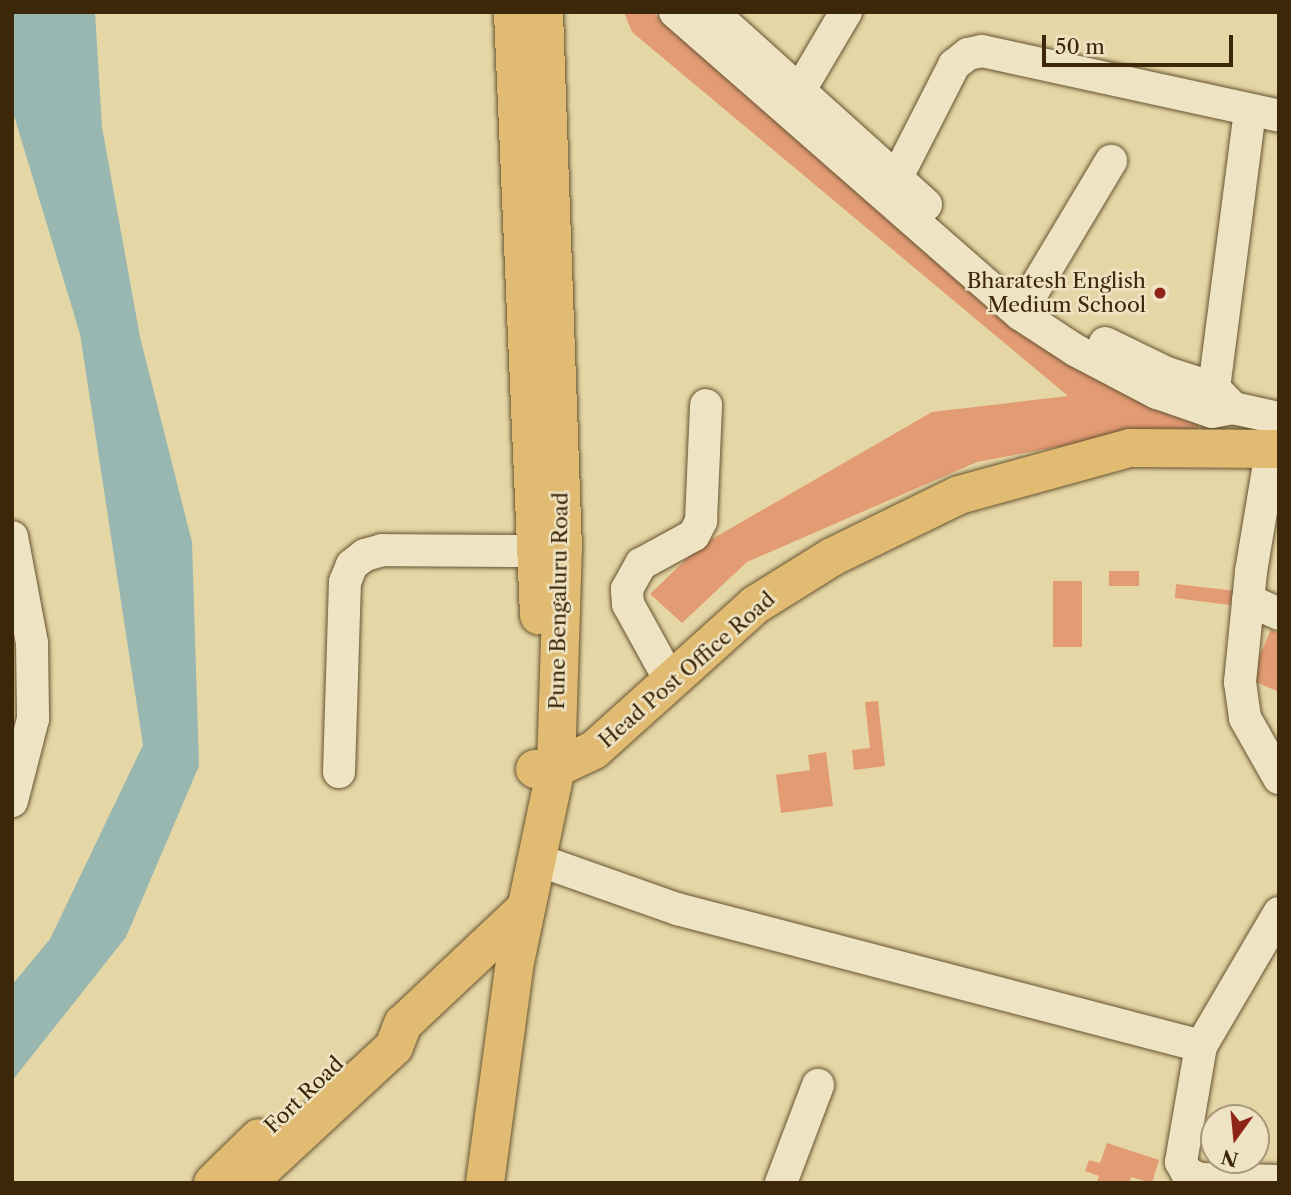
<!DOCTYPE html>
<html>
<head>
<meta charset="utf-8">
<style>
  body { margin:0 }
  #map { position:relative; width:1291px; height:1195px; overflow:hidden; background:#e5d6a5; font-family:"Libre Caslon Text",serif }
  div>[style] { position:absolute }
  .water>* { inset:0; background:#99b7b1 }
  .building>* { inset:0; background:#e39b74; transform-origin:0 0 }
  .roads { filter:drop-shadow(0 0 2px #665330) drop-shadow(0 0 2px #665330) }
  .minor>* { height:32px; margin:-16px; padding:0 16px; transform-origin:16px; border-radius:16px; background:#eee4c4 }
  .major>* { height:38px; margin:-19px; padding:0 19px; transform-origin:19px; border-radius:19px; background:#e2bb72 }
  .dots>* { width:19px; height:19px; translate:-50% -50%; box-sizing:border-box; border:4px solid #eee4c4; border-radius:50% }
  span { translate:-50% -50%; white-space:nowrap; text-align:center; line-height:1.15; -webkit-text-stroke:5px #eee4c4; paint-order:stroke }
  .poi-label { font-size:21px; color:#3c2709 }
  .right { translate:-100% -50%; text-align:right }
  .street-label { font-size:21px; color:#3c2709 }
  .frame { position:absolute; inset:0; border:14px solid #3c2709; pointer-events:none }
  .north { position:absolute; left:1200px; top:1104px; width:70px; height:70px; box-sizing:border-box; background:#eee4c4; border:2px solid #a79879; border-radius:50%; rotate:195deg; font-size:19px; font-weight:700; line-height:28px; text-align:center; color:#3c2709 }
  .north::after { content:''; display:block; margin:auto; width:24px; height:32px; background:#8f2418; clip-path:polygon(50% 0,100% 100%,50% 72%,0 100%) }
  .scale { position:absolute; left:1042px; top:35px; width:191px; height:32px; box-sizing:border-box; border:4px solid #3c2709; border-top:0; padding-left:9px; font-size:21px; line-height:24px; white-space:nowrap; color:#3c2709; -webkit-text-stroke:5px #eee4c4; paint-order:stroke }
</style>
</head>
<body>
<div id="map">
  <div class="water">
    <div style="clip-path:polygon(12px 12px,95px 12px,102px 127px,140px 337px,192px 542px,199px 766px,126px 937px,12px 1081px,12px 985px,50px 939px,143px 745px,80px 334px,12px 109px)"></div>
  </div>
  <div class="building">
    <div style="clip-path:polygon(624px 12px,652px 12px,980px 290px,1200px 414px,1197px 433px,1121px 435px,977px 462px,747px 562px,682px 623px,650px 594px,700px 546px,932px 412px,1068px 396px,632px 32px)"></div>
    <div style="left:1109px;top:571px;width:30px;height:15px"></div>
    <div style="left:1053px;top:581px;width:29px;height:66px"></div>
    <div style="clip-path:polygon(1176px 584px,1244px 592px,1243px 600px,1231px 599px,1230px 605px,1175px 598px)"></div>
    <div style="clip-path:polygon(1271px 630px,1279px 634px,1279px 692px,1249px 679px)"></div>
    <div style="clip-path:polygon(878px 701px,885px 766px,854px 770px,852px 750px,870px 748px,865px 702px)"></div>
    <div style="clip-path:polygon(826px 752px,833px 806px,781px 813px,776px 775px,810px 770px,808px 755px)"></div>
    <div style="clip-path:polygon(1107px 1143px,1159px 1160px,1152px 1183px,1131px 1177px,1129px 1183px,1097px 1183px,1099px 1176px,1085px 1171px,1089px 1160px,1100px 1163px)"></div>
  </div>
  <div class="roads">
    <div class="minor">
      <div style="left:675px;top:12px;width:459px;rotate:41.2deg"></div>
      <div style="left:1020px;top:314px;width:66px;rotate:33.2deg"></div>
      <div style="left:1075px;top:350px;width:93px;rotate:27.7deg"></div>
      <div style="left:1157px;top:393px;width:58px;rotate:19.1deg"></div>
      <div style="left:1212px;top:412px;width:21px;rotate:-11deg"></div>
      <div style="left:1233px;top:408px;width:47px;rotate:12.3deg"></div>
      <div style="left:712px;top:12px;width:288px;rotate:42deg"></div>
      <div style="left:800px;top:90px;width:91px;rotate:-59.5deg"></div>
      <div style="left:896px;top:179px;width:128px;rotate:-63deg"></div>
      <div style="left:954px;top:65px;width:18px;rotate:-38deg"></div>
      <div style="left:968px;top:54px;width:14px;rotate:-12deg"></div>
      <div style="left:982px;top:51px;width:304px;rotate:12.3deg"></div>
      <div style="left:1029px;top:298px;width:160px;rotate:-59.1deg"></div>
      <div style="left:1105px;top:343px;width:69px;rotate:25.8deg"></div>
      <div style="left:1167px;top:373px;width:49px;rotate:17.7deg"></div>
      <div style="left:1214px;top:388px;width:28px;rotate:46deg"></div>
      <div style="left:1214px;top:388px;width:280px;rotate:-82.6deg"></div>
      <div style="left:1275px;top:428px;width:146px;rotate:99.5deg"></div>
      <div style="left:1251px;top:572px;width:111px;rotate:95.7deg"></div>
      <div style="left:1240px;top:682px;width:36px;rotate:82deg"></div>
      <div style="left:1245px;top:718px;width:69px;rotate:60.5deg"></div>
      <div style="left:12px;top:537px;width:108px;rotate:79.3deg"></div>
      <div style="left:32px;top:643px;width:76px;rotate:89.2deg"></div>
      <div style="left:33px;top:719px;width:85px;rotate:104.4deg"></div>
      <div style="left:1248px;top:600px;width:34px;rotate:24deg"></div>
      <div style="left:671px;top:682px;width:89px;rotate:-118.9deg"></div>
      <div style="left:628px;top:604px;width:15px;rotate:-94deg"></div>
      <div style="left:627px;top:589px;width:29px;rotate:-61deg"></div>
      <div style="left:641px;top:564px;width:60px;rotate:-28.7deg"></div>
      <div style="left:694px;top:535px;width:16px;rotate:-63deg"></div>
      <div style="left:701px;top:521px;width:116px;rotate:-87.5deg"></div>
      <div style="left:339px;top:772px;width:190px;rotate:-88.2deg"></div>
      <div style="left:345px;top:582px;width:18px;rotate:-68deg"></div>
      <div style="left:352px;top:565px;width:16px;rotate:-38deg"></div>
      <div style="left:365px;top:555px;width:18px;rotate:-16deg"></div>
      <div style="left:382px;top:550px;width:153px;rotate:0.4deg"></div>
      <div style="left:535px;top:859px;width:151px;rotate:19.4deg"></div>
      <div style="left:677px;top:909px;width:542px;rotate:14.65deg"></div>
      <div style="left:1279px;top:913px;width:154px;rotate:120.4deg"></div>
      <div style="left:1201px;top:1046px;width:118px;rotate:99.8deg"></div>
      <div style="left:1181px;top:1162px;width:13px;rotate:61deg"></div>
      <div style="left:1187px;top:1173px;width:14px;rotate:25deg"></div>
      <div style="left:1200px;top:1179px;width:79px;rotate:1.5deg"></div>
      <div style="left:781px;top:1183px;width:105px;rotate:-69.3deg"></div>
    </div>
    <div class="major">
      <div style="left:513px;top:12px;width:604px;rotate:87.53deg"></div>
      <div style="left:535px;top:769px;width:21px;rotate:-3deg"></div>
      <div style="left:556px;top:768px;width:42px;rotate:-25.3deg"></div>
      <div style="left:594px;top:750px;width:217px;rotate:-42deg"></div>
      <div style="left:755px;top:605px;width:91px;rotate:-31.9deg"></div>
      <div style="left:832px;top:557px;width:141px;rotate:-26deg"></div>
      <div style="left:959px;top:495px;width:177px;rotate:-15.4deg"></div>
      <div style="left:1130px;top:448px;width:149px;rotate:0.4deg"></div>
      <div style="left:213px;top:1183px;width:64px;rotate:-44.4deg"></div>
      <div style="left:247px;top:1183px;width:200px;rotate:-42.8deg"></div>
      <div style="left:394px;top:1047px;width:25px;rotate:-69deg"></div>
      <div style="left:403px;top:1024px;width:168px;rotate:-43.3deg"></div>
      <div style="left:485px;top:1183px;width:223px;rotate:-82.3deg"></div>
      <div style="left:515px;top:962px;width:198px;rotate:-78.1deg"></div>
      <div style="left:556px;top:768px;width:219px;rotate:-88.2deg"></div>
      <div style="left:563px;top:549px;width:537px;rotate:-92.03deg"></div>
    </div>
  </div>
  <div class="dots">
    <div style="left:1160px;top:293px;background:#8f2418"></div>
  </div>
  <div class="poi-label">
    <span class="right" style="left:1146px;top:293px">Bharatesh English<br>Medium School</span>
  </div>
  <div class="street-label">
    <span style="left:559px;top:601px;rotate:-89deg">Pune Bengaluru Road</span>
    <span style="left:687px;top:670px;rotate:-41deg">Head Post Office Road</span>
    <span style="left:304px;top:1095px;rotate:-44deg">Fort Road</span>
  </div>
  <div class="frame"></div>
  <div class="north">N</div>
  <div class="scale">50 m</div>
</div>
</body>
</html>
